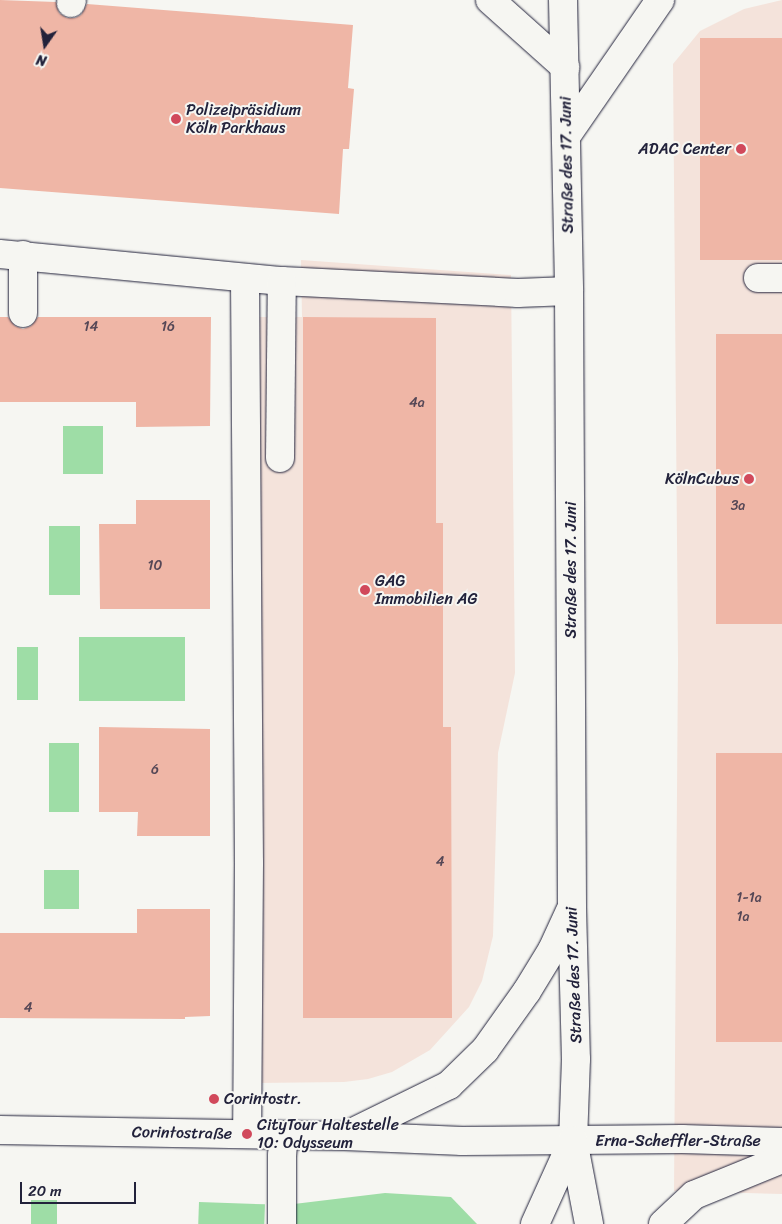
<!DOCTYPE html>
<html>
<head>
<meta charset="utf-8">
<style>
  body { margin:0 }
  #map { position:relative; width:782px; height:1224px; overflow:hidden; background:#f6f6f2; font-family:Sriracha,sans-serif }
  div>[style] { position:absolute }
  .built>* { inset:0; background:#f4e3db }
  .green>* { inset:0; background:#9edda6; transform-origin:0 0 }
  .building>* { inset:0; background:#efb6a6; transform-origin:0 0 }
  .roads { filter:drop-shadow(0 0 1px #22223b) drop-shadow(0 0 1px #22223b) }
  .minor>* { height:28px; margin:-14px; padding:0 14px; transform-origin:14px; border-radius:14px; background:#f6f6f2 }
  .major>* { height:28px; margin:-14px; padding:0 14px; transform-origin:14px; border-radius:14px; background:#f6f6f2 }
  .dots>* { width:14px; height:14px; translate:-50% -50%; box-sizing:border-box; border:2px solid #f6f6f2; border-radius:50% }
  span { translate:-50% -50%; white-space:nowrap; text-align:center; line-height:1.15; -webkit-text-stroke:4px #f6f6f2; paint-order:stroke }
  .number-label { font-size:14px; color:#554756 }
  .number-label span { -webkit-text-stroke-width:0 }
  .poi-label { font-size:16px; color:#22223b }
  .left { translate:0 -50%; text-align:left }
  .right { translate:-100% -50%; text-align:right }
  .street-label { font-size:16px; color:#22223b }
  .north { position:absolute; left:20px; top:20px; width:50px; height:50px; -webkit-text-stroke:4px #f6f6f2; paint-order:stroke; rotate:193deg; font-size:14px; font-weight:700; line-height:20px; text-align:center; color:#22223b }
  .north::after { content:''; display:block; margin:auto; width:18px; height:22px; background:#22223b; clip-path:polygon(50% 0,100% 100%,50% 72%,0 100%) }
  .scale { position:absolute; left:20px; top:1182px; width:116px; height:22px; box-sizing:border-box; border:2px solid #22223b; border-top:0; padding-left:6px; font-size:15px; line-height:18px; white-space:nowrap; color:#22223b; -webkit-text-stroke:4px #f6f6f2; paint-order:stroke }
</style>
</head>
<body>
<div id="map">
  <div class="built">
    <div style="clip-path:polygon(782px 0,782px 1194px,674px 1191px,678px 660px,673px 64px,700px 31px,744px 9px)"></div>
    <div style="clip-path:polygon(301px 260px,511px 275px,515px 673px,498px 753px,493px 936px,482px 981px,469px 1007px,430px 1050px,392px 1072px,368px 1079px,344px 1082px,257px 1083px,258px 317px,302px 317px)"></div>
  </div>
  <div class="green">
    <div style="left:63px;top:426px;width:40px;height:48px"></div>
    <div style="left:49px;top:526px;width:31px;height:69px"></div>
    <div style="left:79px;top:637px;width:106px;height:64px"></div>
    <div style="left:17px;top:647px;width:21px;height:53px"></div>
    <div style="left:49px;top:743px;width:30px;height:69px"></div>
    <div style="left:44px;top:870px;width:35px;height:39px"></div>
    <div style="clip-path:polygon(385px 1193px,451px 1197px,477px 1224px,294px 1224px,294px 1204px)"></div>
    <div style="left:31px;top:1200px;width:26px;height:24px"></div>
    <div style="left:199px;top:1202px;width:66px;height:22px;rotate:2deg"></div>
  </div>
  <div class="building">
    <div style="clip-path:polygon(0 0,56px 2px,59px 13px,67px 18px,75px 18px,81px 15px,87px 4px,353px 25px,348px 88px,354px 89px,349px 149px,343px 149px,339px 214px,0 188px)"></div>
    <div style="left:700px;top:38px;width:82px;height:222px"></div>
    <div style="clip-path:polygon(0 317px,8px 317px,15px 326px,23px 329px,31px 326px,38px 317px,211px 317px,210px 426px,136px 427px,136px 402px,0 402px)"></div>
    <div style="clip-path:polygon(303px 317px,436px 318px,436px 523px,443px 523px,443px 727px,451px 727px,452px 1018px,303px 1018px)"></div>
    <div style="left:716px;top:334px;width:66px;height:290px"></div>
    <div style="clip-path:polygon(136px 500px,210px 500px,210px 609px,100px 609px,99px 524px,136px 524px)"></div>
    <div style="clip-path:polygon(99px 727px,210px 729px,210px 836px,137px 836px,138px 812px,99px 812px)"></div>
    <div style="left:716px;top:753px;width:66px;height:289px"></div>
    <div style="clip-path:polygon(137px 909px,210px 909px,210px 1016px,185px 1017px,185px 1019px,0 1018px,0 933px,137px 933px)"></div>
  </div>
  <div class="roads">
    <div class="minor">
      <div style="left:71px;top:3px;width:3px;rotate:-72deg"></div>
      <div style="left:0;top:254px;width:283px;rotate:5.5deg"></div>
      <div style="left:282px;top:281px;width:236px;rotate:2.9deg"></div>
      <div style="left:518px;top:293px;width:51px;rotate:-2.2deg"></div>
      <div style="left:23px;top:255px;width:58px;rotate:90deg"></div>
      <div style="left:245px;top:278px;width:585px;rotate:89.61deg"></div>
      <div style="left:249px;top:863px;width:271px;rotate:90.4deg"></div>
      <div style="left:758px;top:278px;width:24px"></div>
      <div style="left:280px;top:458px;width:177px;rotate:-89.4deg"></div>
      <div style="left:0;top:1130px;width:345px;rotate:1deg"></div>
      <div style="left:345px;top:1136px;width:117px;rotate:2.4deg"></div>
      <div style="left:462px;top:1141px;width:220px;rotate:-0.5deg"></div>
      <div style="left:682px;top:1139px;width:100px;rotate:1.7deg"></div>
      <div style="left:282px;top:1224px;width:68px;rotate:-90deg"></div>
      <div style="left:282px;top:1156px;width:21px;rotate:-85deg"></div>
    </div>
    <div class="major">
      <div style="left:490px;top:0;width:101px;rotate:41.8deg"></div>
      <div style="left:563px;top:0;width:291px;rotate:88.8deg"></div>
      <div style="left:569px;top:291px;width:617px;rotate:89.72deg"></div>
      <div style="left:572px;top:908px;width:151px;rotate:88.5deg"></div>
      <div style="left:576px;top:1059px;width:81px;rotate:92.1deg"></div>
      <div style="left:573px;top:1140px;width:86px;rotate:79.2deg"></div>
      <div style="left:567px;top:135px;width:164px;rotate:-55.4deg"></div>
      <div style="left:345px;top:1136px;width:116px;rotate:-26.1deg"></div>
      <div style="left:449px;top:1085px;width:50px;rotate:-44.2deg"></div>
      <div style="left:485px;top:1050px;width:72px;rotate:-54.6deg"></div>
      <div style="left:527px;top:991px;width:48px;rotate:-58.6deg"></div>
      <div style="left:552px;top:950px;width:43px;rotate:-65.2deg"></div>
      <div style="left:535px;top:1224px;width:92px;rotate:-65.7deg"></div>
      <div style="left:663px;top:1224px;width:42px;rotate:-43.1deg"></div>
      <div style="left:694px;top:1195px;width:95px;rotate:-22.2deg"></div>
    </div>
  </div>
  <div class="dots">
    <div style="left:176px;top:119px;background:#d1495b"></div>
    <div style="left:741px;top:149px;background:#d1495b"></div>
    <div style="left:749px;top:479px;background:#d1495b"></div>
    <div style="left:365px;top:590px;background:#d1495b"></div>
    <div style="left:214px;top:1099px;background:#d1495b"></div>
    <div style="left:247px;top:1134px;background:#d1495b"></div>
  </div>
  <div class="number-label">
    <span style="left:91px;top:327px">14</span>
    <span style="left:168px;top:327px">16</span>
    <span style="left:417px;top:403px">4a</span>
    <span style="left:738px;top:506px">3a</span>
    <span style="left:155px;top:566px">10</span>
    <span style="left:155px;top:770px">6</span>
    <span style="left:440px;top:862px">4</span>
    <span style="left:749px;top:898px">1-1a</span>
    <span style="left:743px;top:917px">1a</span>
    <span style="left:28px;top:1008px">4</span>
  </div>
  <div class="poi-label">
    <span class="left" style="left:186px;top:119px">Polizeipräsidium<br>Köln Parkhaus</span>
    <span class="right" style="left:731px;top:149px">ADAC Center</span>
    <span class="right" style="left:739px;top:479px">KölnCubus</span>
    <span class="left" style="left:375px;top:590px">GAG<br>Immobilien AG</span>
    <span class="left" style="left:224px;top:1099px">Corintostr.</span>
    <span class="left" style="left:257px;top:1134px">CityTour Haltestelle<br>10: Odysseum</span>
  </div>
  <div class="street-label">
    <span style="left:567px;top:165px;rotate:-91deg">Straße des 17. Juni</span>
    <span style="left:571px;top:570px;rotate:-90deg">Straße des 17. Juni</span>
    <span style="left:574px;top:975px;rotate:-92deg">Straße des 17. Juni</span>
    <span style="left:182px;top:1133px;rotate:1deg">Corintostraße</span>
    <span style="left:678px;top:1141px">Erna-Scheffler-Straße</span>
  </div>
  <div class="north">N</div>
  <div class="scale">20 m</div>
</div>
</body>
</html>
